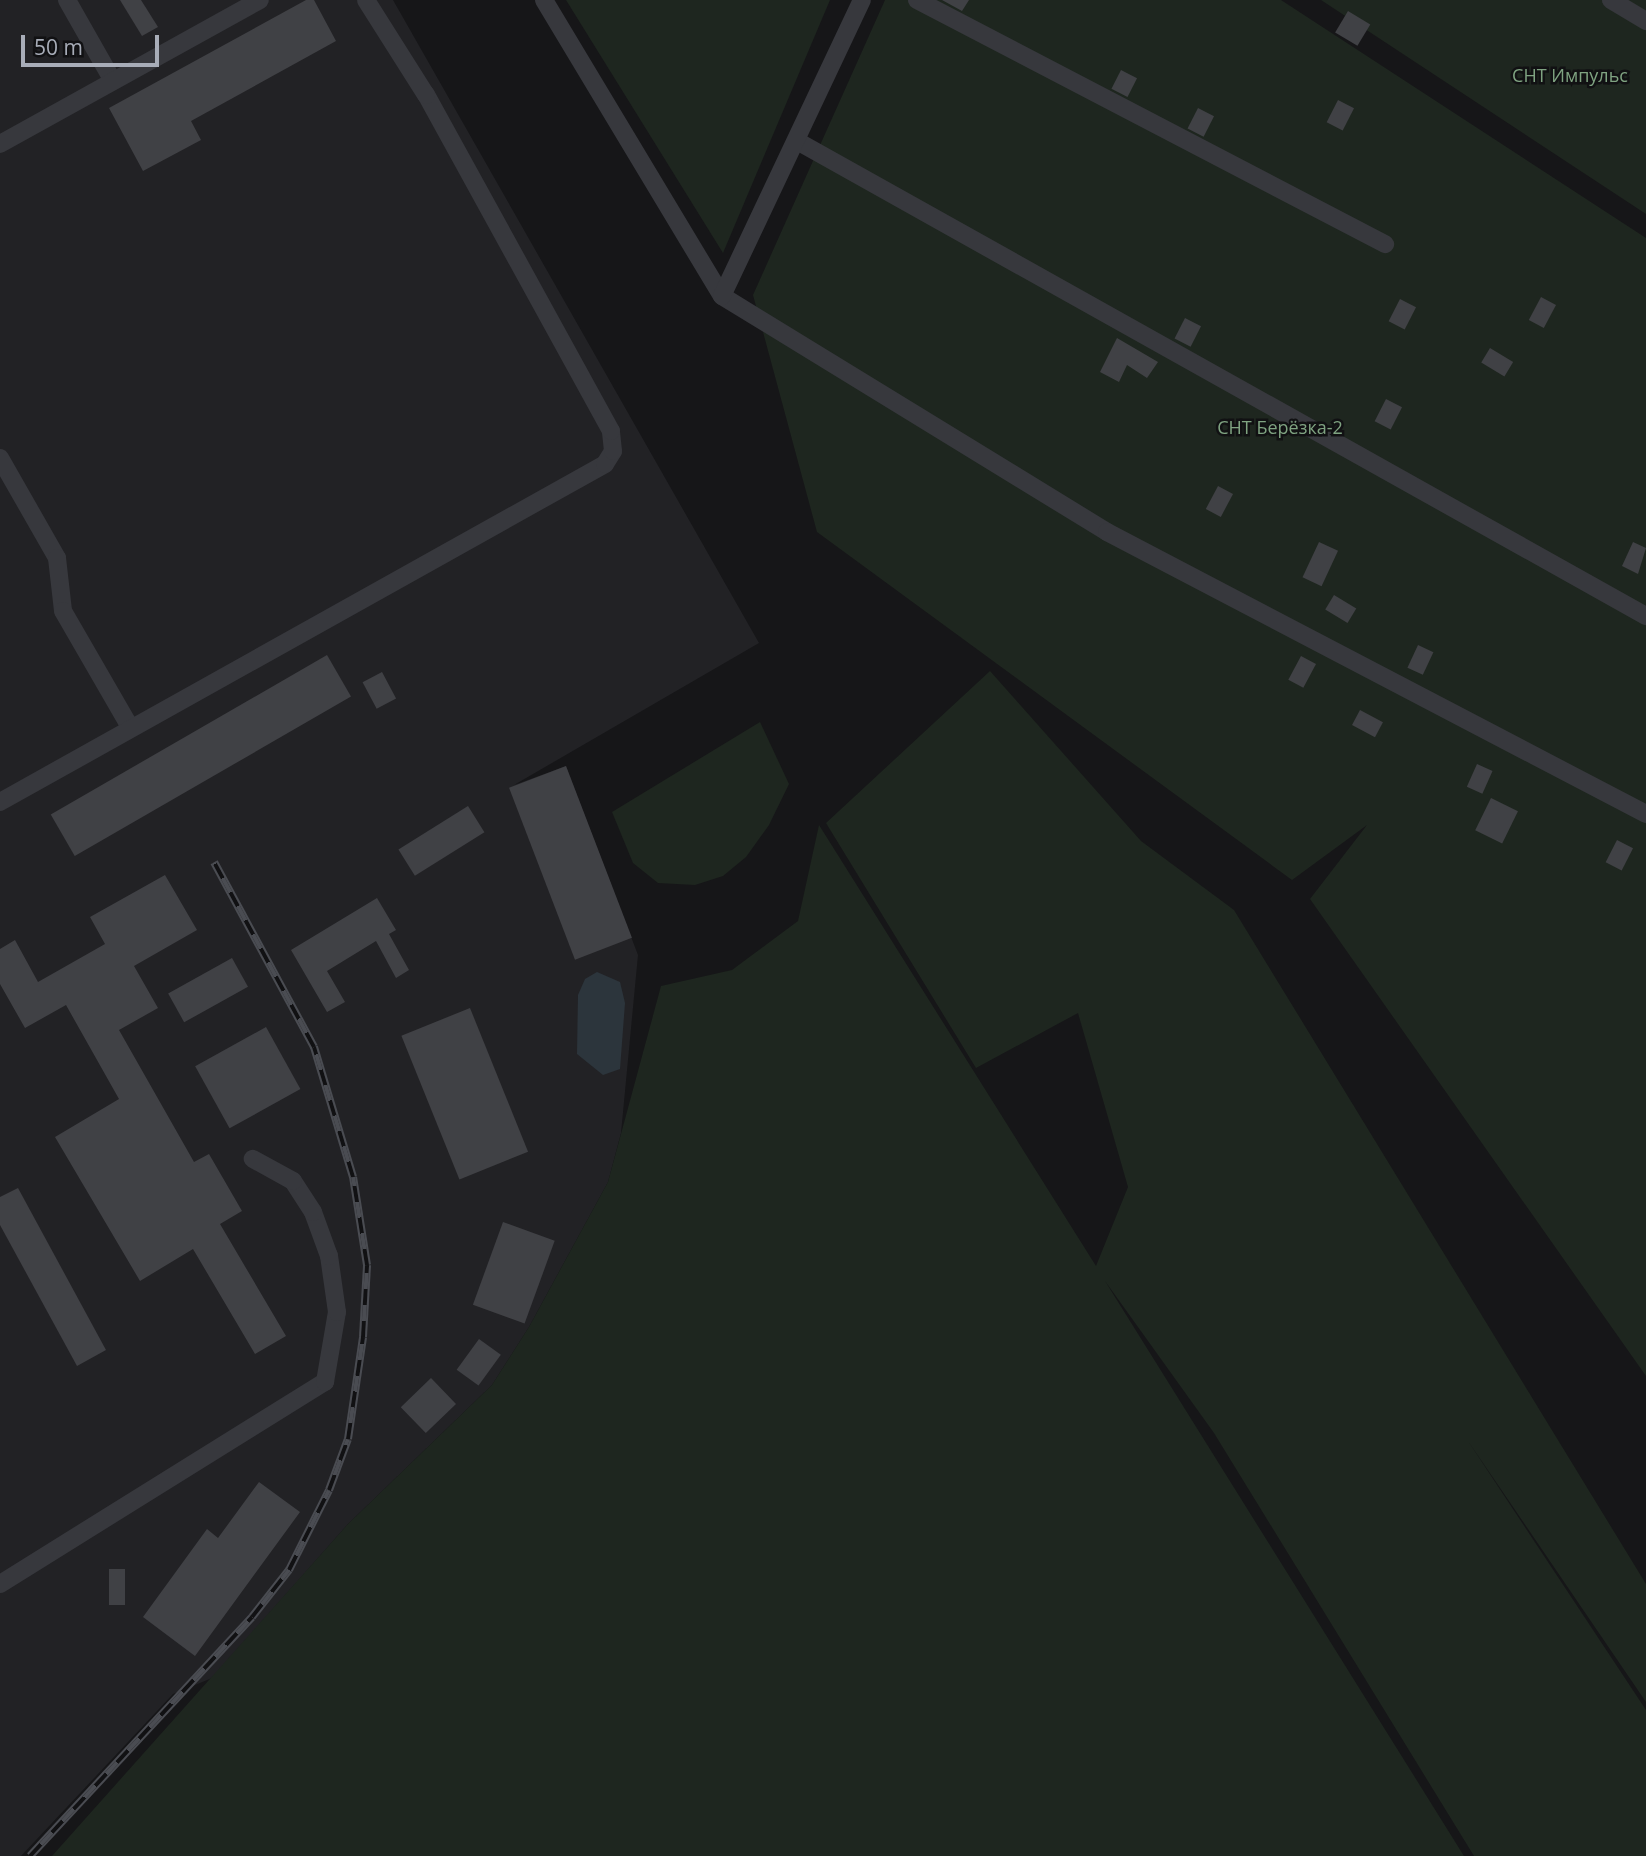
<!DOCTYPE html>
<html>
<head>
<meta charset="utf-8">
<style>
  body { margin:0 }
  #map { position:relative; width:1646px; height:1856px; overflow:hidden; background:#161618; font-family:"Open Sans",sans-serif }
  div>[style] { position:absolute }
  .built>* { inset:0; background:#222225 }
  .green>* { inset:0; background:#1e261f }
  .water>* { inset:0; background:#2c353c }
  .building>* { inset:0; background:#404145; transform-origin:0 0 }
  .minor>* { height:18px; margin:-9px; padding:0 9px; transform-origin:9px; border-radius:9px; background:#37383d }
  .rail>* { height:8px; margin-top:-4px; transform-origin:0; background:repeating-linear-gradient(90deg,#111113 0 16px,#4a4c52 0 32px); box-sizing:border-box; border-block:2px solid #4a4c52 }
  span { translate:-50% -50%; white-space:nowrap; text-align:center; line-height:1.15; -webkit-text-stroke:5px #111113; paint-order:stroke }
  .park-label { font-size:18px; color:#7fa381 }
  .scale { position:absolute; left:21px; top:35px; width:138px; height:32px; box-sizing:border-box; border:4px solid #a8adb8; border-top:0; padding-left:9px; font-size:21px; line-height:24px; white-space:nowrap; color:#a8adb8; -webkit-text-stroke:5px #111113; paint-order:stroke }
</style>
</head>
<body>
<div id="map">
  <div class="built">
    <div style="clip-path:polygon(0 0,393px 0,759px 643px,514px 785px,566px 766px,638px 955px,621px 1133px,608px 1182px,529px 1327px,492px 1385px,348px 1524px,212px 1678px,173px 1694px,21px 1856px,0 1856px)"></div>
  </div>
  <div class="green">
    <div style="clip-path:polygon(566px 0,830px 0,723px 253px)"></div>
    <div style="clip-path:polygon(885px 0,1281px 0,1646px 238px,1646px 1376px,1310px 899px,1367px 825px,1292px 880px,817px 532px,753px 295px)"></div>
    <div style="clip-path:polygon(1321px 0,1646px 0,1646px 214px)"></div>
    <div style="clip-path:polygon(990px 671px,1141px 841px,1234px 910px,1646px 1584px,1646px 1702px,1468px 1441px,1646px 1710px,1646px 1856px,1474px 1856px,1214px 1433px,1105px 1281px,1464px 1856px,52px 1856px,348px 1524px,492px 1385px,529px 1327px,608px 1182px,661px 986px,732px 970px,798px 921px,819px 825px,1096px 1266px,1128px 1187px,1078px 1013px,976px 1068px,826px 823px)"></div>
    <div style="clip-path:polygon(760px 722px,789px 784px,769px 825px,746px 857px,723px 876px,695px 885px,658px 883px,633px 863px,612px 812px)"></div>
  </div>
  <div class="water">
    <div style="clip-path:polygon(597px 972px,620px 982px,625px 1003px,620px 1069px,603px 1075px,577px 1054px,578px 995px,585px 979px)"></div>
  </div>
  <div class="building">
    <div style="clip-path:polygon(120px 0,141px 0,158px 27px,142px 36px)"></div>
    <div style="clip-path:polygon(306px 0,314px 0,336px 41px,191px 121px,201px 140px,143px 171px,109px 108px)"></div>
    <div style="clip-path:polygon(942px 0,969px 0,962px 11px)"></div>
    <div style="left:1348px;top:11px;width:26px;height:25px;rotate:31deg"></div>
    <div style="left:1121px;top:70px;width:18px;height:21px;rotate:27deg"></div>
    <div style="left:1338px;top:100px;width:18px;height:25px;rotate:27deg"></div>
    <div style="left:1198px;top:108px;width:18px;height:23px;rotate:27deg"></div>
    <div style="left:1541px;top:297px;width:17px;height:26px;rotate:28deg"></div>
    <div style="left:1400px;top:299px;width:18px;height:25px;rotate:27deg"></div>
    <div style="left:1185px;top:318px;width:18px;height:23px;rotate:27deg"></div>
    <div style="clip-path:polygon(1117px 338px,1158px 362px,1147px 378px,1127px 365px,1119px 382px,1100px 372px)"></div>
    <div style="left:1490px;top:348px;width:27px;height:17px;rotate:31deg"></div>
    <div style="left:1386px;top:399px;width:18px;height:25px;rotate:27deg"></div>
    <div style="left:1218px;top:486px;width:17px;height:26px;rotate:28deg"></div>
    <div style="left:1319px;top:542px;width:21px;height:39px;rotate:25deg"></div>
    <div style="clip-path:polygon(1633px 542px,1646px 548px,1638px 574px,1622px 566px)"></div>
    <div style="left:1334px;top:595px;width:26px;height:17px;rotate:31deg"></div>
    <div style="left:1418px;top:645px;width:17px;height:25px;rotate:25deg"></div>
    <div style="left:327px;top:655px;width:48px;height:319px;rotate:60deg"></div>
    <div style="left:1301px;top:656px;width:17px;height:27px;rotate:28deg"></div>
    <div style="left:382px;top:672px;width:30px;height:22px;rotate:62deg"></div>
    <div style="left:1360px;top:710px;width:26px;height:17px;rotate:28deg"></div>
    <div style="left:1477px;top:764px;width:17px;height:25px;rotate:24deg"></div>
    <div style="left:566px;top:766px;width:184px;height:61px;rotate:69deg"></div>
    <div style="left:1491px;top:798px;width:30px;height:36px;rotate:26deg"></div>
    <div style="left:468px;top:806px;width:31px;height:82px;rotate:58deg"></div>
    <div style="left:1617px;top:840px;width:18px;height:25px;rotate:27deg"></div>
    <div style="clip-path:polygon(165px 875px,197px 930px,134px 966px,158px 1008px,119px 1030px,194px 1162px,209px 1154px,242px 1211px,220px 1224px,286px 1336px,255px 1354px,193px 1249px,140px 1281px,55px 1137px,119px 1099px,66px 1005px,25px 1028px,0 984px,0 949px,15px 940px,38px 982px,105px 944px,90px 917px)"></div>
    <div style="clip-path:polygon(377px 898px,396px 930px,389px 934px,409px 970px,396px 978px,376px 941px,327px 971px,345px 1002px,327px 1012px,291px 950px)"></div>
    <div style="left:232px;top:958px;width:33px;height:73px;rotate:61deg"></div>
    <div style="left:470px;top:1008px;width:155px;height:74px;rotate:68deg"></div>
    <div style="left:266px;top:1027px;width:71px;height:81px;rotate:61deg"></div>
    <div style="clip-path:polygon(18px 1188px,106px 1350px,77px 1366px,0 1225px,0 1197px)"></div>
    <div style="left:503px;top:1222px;width:55px;height:88px;rotate:20deg"></div>
    <div style="left:479px;top:1339px;width:27px;height:38px;rotate:36deg"></div>
    <div style="left:431px;top:1378px;width:36px;height:42px;rotate:46deg"></div>
    <div style="clip-path:polygon(259px 1482px,300px 1512px,195px 1656px,143px 1617px,207px 1529px,218px 1538px)"></div>
    <div style="left:109px;top:1569px;width:16px;height:36px"></div>
  </div>
  <div class="minor">
    <div style="left:67px;top:0;width:93px;rotate:60.4deg"></div>
    <div style="left:544px;top:0;width:345px;rotate:59deg"></div>
    <div style="left:722px;top:296px;width:452px;rotate:31.5deg"></div>
    <div style="left:1107px;top:532px;width:608px;rotate:27.62deg"></div>
    <div style="left:917px;top:0;width:528px;rotate:27.54deg"></div>
    <div style="left:1611px;top:0;width:41px;rotate:31deg"></div>
    <div style="left:797px;top:141px;width:973px;rotate:29.23deg"></div>
    <div style="left:0;top:144px;width:297px;rotate:-29deg"></div>
    <div style="left:722px;top:296px;width:327px;rotate:-64.7deg"></div>
    <div style="left:0;top:458px;width:115px;rotate:60.3deg"></div>
    <div style="left:57px;top:558px;width:53px;rotate:83.5deg"></div>
    <div style="left:63px;top:611px;width:134px;rotate:60deg"></div>
    <div style="left:0;top:802px;width:693px;rotate:-29.19deg"></div>
    <div style="left:605px;top:464px;width:15px;rotate:-58deg"></div>
    <div style="left:613px;top:451px;width:20px;rotate:-96deg"></div>
    <div style="left:611px;top:431px;width:384px;rotate:-118.8deg"></div>
    <div style="left:426px;top:95px;width:112px;rotate:-122.3deg"></div>
    <div style="left:0;top:1584px;width:383px;rotate:-31.9deg"></div>
    <div style="left:325px;top:1382px;width:71px;rotate:-80.3deg"></div>
    <div style="left:337px;top:1312px;width:57px;rotate:-98.1deg"></div>
    <div style="left:329px;top:1256px;width:47px;rotate:-110deg"></div>
    <div style="left:313px;top:1212px;width:37px;rotate:-123deg"></div>
    <div style="left:293px;top:1181px;width:46px;rotate:-151.2deg"></div>
  </div>
  <div class="rail">
    <div style="left:30px;top:1856px;width:326px;rotate:-47.1deg"></div>
    <div style="left:252px;top:1617px;width:60px;rotate:-51.8deg"></div>
    <div style="left:289px;top:1570px;width:89px;rotate:-63.4deg"></div>
    <div style="left:329px;top:1490px;width:54px;rotate:-69.6deg"></div>
    <div style="left:348px;top:1439px;width:103px;rotate:-81.6deg"></div>
    <div style="left:363px;top:1337px;width:72px;rotate:-86.8deg"></div>
    <div style="left:367px;top:1265px;width:89px;rotate:-99deg"></div>
    <div style="left:353px;top:1177px;width:136px;rotate:-106.7deg"></div>
    <div style="left:314px;top:1047px;width:210px;rotate:-118.4deg"></div>
  </div>
  <div class="park-label">
    <span style="left:1570px;top:75px">СНТ Импульс</span>
    <span style="left:1280px;top:427px">СНТ Берёзка-2</span>
  </div>
  <div class="scale">50 m</div>
</div>
</body>
</html>
